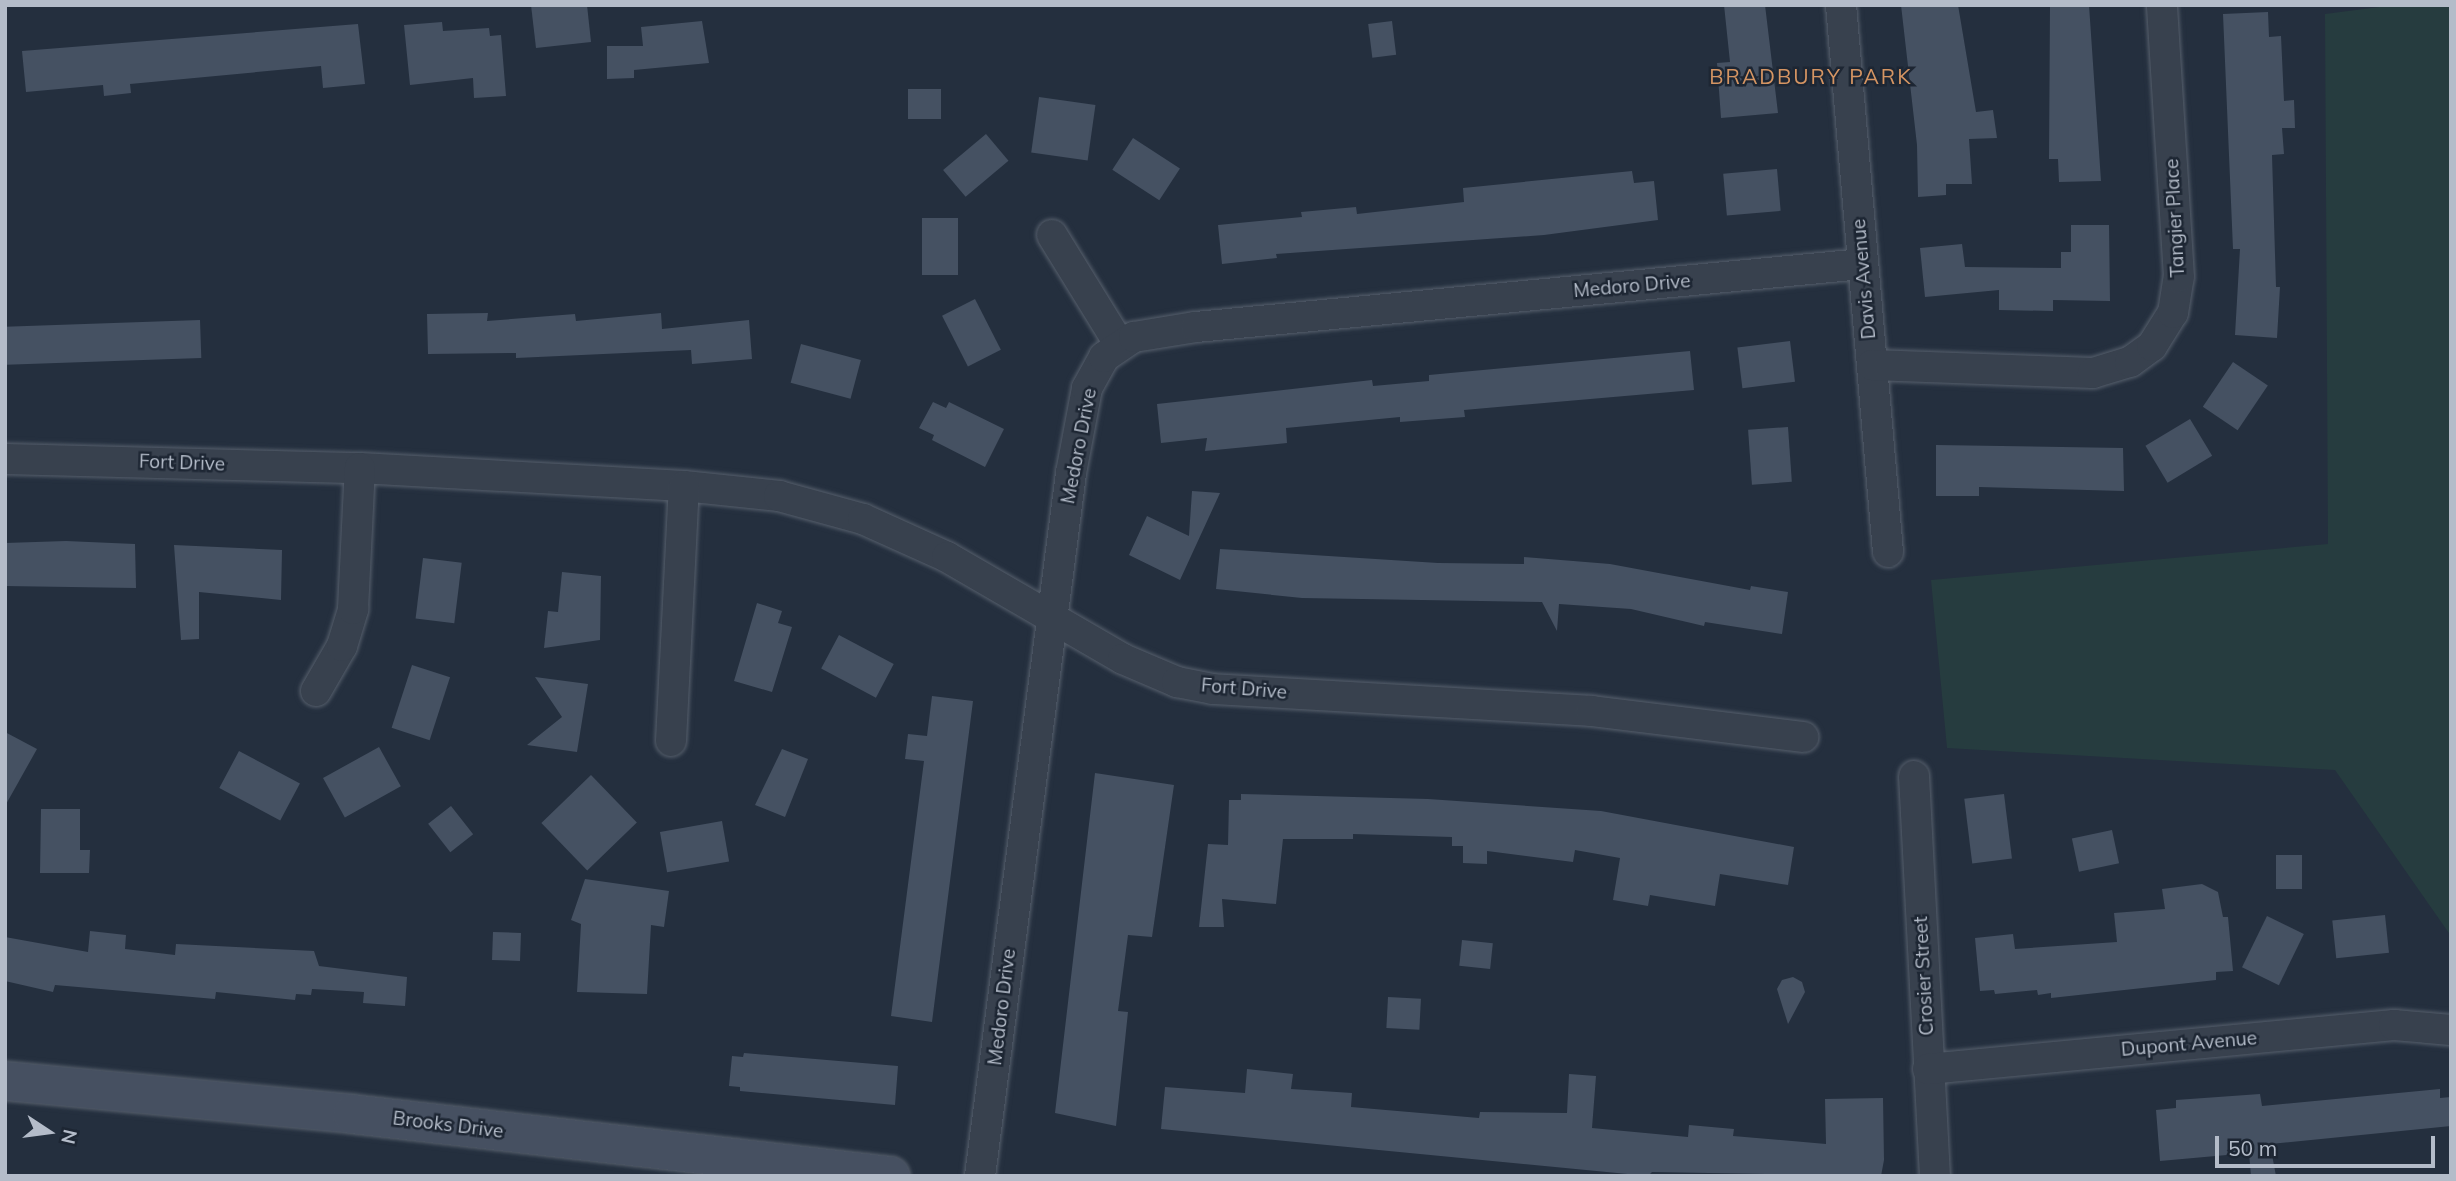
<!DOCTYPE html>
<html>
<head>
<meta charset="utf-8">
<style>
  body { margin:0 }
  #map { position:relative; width:2456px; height:1181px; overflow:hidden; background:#242f3e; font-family:Mulish,sans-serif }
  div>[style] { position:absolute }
  .green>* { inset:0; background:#263c3f }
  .building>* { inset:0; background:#455162; transform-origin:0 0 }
  .roads { filter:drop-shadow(0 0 2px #565f6c) drop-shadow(0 0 2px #565f6c) }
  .street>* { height:30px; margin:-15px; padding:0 15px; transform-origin:15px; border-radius:15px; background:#38414e }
  .secondary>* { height:38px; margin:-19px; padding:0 19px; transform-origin:19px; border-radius:19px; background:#465061 }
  span { translate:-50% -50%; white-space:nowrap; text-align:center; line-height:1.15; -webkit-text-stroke:5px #1d2633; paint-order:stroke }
  .street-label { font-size:19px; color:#b4bcc9 }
  .neighbourhood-label { font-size:21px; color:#d59563; letter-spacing:2px }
  .frame { position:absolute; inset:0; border:7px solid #b4bcc9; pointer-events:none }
  .north { position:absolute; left:14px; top:1097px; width:70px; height:70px; -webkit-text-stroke:5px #1d2633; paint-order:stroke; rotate:103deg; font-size:19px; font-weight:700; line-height:28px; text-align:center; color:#b4bcc9 }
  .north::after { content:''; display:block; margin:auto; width:24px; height:32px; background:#b4bcc9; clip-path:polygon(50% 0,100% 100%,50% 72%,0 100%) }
  .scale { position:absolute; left:2215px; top:1136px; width:220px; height:32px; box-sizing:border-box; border:4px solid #b4bcc9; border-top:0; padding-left:9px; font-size:21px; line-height:24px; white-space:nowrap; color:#b4bcc9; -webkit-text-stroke:5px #1d2633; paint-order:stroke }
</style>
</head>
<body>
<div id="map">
  <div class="green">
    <div style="clip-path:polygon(2395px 5px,2451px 5px,2451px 936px,2335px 770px,1947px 748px,1931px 580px,2328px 544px,2325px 14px)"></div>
  </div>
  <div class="building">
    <div style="clip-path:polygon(531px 5px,587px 5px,591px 42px,536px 48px)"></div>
    <div style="clip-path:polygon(1724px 5px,1765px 5px,1778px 113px,1721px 118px,1717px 63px,1730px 62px)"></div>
    <div style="clip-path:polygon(1901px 5px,1958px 5px,1976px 112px,1993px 110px,1997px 138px,1969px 139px,1972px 184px,1946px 184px,1946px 195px,1918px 197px,1917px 145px)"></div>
    <div style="clip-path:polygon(2050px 5px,2089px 5px,2101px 181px,2059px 182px,2058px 159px,2049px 159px)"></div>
    <div style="clip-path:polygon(2268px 12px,2269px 37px,2281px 36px,2284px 101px,2294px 100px,2295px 128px,2282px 128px,2284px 154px,2272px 155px,2276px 287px,2280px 287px,2277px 338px,2235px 335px,2240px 249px,2233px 249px,2223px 14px)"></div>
    <div style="clip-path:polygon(702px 21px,709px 63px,634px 70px,634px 78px,607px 79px,607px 46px,643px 46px,641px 27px)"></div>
    <div style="left:1392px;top:21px;width:34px;height:24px;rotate:83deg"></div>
    <div style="clip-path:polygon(442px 22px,443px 31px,489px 28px,490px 36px,501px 35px,506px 96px,474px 98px,473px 78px,410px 85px,404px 25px)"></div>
    <div style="clip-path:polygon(358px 24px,365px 84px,323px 88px,321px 66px,130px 84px,131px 93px,104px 96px,103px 85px,26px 92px,22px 51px)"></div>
    <div style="left:941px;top:89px;width:30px;height:33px;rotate:90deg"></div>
    <div style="left:1039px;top:97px;width:57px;height:56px;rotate:8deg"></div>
    <div style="left:986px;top:134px;width:35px;height:56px;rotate:50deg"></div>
    <div style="left:1133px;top:138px;width:56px;height:38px;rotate:33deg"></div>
    <div style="left:1777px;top:169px;width:42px;height:54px;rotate:85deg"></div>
    <div style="clip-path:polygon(1632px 171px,1634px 183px,1654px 181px,1658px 220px,1544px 235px,1276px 254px,1277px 258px,1222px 264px,1218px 225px,1302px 217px,1301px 212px,1356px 207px,1357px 214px,1464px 202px,1463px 188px)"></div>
    <div style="left:922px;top:218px;width:36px;height:57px"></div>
    <div style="clip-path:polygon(2071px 225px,2109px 225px,2110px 301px,2053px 300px,2053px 311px,1999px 310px,1999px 290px,1925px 297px,1920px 248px,1962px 244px,1965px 267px,2061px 268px,2061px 252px,2071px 252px)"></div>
    <div style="left:975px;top:299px;width:57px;height:37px;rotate:63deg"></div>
    <div style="clip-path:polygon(488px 313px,487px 321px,575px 314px,576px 321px,661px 313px,662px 329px,749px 320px,752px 359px,692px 364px,691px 350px,516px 358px,516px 353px,428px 354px,427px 314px)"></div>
    <div style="left:200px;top:320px;width:38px;height:195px;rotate:88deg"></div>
    <div style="left:1790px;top:341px;width:41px;height:53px;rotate:83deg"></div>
    <div style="left:801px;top:344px;width:62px;height:40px;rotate:15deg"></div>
    <div style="clip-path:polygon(1690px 351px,1694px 390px,1464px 410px,1465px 417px,1400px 422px,1400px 417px,1286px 428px,1287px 443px,1205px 451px,1207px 438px,1161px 443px,1157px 404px,1372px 380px,1373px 386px,1429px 381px,1429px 375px)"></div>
    <div style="left:2233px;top:362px;width:42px;height:54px;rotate:34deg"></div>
    <div style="clip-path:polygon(933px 402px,946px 408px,949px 402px,1004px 429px,985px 467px,932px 440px,934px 435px,919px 428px)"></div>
    <div style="left:2190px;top:419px;width:43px;height:52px;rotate:59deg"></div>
    <div style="left:1788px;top:427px;width:55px;height:40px;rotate:86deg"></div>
    <div style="clip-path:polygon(1936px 445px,2123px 448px,2124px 491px,1979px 487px,1979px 496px,1936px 496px)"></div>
    <div style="clip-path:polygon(1192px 491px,1220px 493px,1180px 580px,1129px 555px,1147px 516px,1189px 536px)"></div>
    <div style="clip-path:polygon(66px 541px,135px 544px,136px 588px,5px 586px,5px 543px)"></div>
    <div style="clip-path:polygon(174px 545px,282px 550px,281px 600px,199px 592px,199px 639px,181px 640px)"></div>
    <div style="clip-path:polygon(1220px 549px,1438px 563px,1524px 564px,1524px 557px,1610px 564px,1750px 590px,1751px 586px,1788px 592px,1782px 634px,1705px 622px,1704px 626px,1631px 609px,1559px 604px,1557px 631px,1542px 602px,1302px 598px,1216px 589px)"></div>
    <div style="left:423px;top:558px;width:39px;height:61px;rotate:7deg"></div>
    <div style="clip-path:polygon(562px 572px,601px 576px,600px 640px,544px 648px,548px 611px,558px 612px)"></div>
    <div style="clip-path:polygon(757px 603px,782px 611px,778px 623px,792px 627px,772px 692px,734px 681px)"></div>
    <div style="left:839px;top:635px;width:62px;height:38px;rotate:28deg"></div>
    <div style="left:412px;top:665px;width:40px;height:66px;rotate:18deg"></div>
    <div style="clip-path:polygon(535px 677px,588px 684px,577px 752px,527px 745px,562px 717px)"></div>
    <div style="clip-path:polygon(932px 696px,973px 701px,932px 1022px,891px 1016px,924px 761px,905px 759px,908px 734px,927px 736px)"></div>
    <div style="clip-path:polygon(5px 732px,37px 749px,5px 806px)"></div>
    <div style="left:379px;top:747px;width:45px;height:64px;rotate:61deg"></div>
    <div style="clip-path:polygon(782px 749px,808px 759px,785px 817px,755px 805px)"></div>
    <div style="left:239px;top:751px;width:69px;height:42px;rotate:28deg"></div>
    <div style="clip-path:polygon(1095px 773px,1174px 785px,1152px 937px,1128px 935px,1118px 1011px,1128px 1012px,1116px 1126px,1055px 1113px)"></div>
    <div style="left:591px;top:775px;width:66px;height:69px;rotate:46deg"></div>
    <div style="clip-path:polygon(1241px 794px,1428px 799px,1601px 811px,1794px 847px,1788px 885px,1720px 874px,1715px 906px,1650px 895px,1648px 906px,1613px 900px,1620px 858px,1575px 850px,1573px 862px,1487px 851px,1487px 864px,1463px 863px,1463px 846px,1452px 846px,1452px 837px,1353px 834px,1353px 839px,1283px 839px,1276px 904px,1222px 899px,1224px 927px,1199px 927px,1208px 844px,1228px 845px,1229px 800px,1241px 800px)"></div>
    <div style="left:2004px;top:794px;width:65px;height:40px;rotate:83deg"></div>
    <div style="left:451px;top:806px;width:36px;height:29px;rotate:52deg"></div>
    <div style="clip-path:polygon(41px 809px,80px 809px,80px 850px,90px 850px,89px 873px,40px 873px)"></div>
    <div style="left:722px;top:821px;width:41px;height:63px;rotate:80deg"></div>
    <div style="left:2112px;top:830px;width:34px;height:41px;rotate:78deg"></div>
    <div style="left:2276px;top:855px;width:26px;height:34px"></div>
    <div style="clip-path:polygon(585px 879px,669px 891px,664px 927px,651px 925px,647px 994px,577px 992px,581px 924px,571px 920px)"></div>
    <div style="clip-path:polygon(2202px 884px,2218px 892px,2223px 917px,2228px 917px,2233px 971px,2216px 972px,2216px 980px,2051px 998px,2051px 993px,2038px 995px,2037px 990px,1995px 994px,1994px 990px,1980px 991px,1975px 938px,2013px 934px,2015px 949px,2117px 942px,2114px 913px,2165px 909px,2162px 889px)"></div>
    <div style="left:2385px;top:915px;width:38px;height:53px;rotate:84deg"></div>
    <div style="left:2267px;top:916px;width:41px;height:57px;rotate:26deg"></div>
    <div style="clip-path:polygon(90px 931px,126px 935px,125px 949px,175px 955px,176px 944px,314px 951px,319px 966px,407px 977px,405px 1006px,363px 1003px,364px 992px,312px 989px,311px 995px,296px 994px,295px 1000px,216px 992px,215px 999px,55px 985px,53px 992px,5px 981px,5px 937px,88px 952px)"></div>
    <div style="left:493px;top:932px;width:28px;height:28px;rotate:2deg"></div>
    <div style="left:1462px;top:940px;width:31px;height:26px;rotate:6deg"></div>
    <div style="clip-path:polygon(1793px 977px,1802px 982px,1805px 992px,1788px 1024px,1777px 989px,1782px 980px)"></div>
    <div style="left:1388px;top:997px;width:33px;height:31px;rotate:3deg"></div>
    <div style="clip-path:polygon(744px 1053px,898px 1066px,895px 1105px,740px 1091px,740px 1087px,729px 1086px,732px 1056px,743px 1057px)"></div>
    <div style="clip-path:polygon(1247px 1069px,1293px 1074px,1291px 1089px,1352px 1093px,1351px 1107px,1479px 1118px,1480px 1112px,1567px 1113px,1569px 1074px,1596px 1076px,1592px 1128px,1688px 1137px,1689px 1125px,1734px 1129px,1733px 1136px,1826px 1144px,1825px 1099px,1883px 1098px,1884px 1160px,1881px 1176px,1652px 1172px,1648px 1176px,1161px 1129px,1165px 1087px,1245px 1093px)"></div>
    <div style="clip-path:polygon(2440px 1089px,2440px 1098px,2451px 1097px,2451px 1126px,2270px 1144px,2276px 1176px,2251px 1176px,2249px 1153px,2160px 1161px,2156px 1110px,2176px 1108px,2176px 1100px,2260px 1094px,2262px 1106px)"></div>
  </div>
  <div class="roads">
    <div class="street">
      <div style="left:1841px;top:5px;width:549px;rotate:85.09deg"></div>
      <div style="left:1052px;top:235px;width:129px;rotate:58.3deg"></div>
      <div style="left:1872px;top:365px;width:221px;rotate:2.1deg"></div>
      <div style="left:2093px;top:373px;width:39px;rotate:-17deg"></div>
      <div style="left:2130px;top:362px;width:27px;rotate:-36deg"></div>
      <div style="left:2152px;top:346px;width:39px;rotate:-58deg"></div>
      <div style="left:2173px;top:313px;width:36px;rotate:-81deg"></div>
      <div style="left:2179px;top:277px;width:273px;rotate:-93.6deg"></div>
      <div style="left:5px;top:459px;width:355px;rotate:1.5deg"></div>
      <div style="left:360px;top:468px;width:324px;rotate:3.2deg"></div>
      <div style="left:684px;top:486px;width:96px;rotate:6deg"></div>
      <div style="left:779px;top:496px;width:87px;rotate:15.3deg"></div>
      <div style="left:863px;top:519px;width:92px;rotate:24.3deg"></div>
      <div style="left:947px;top:557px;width:203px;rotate:30.1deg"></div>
      <div style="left:1123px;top:659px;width:59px;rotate:23.1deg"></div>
      <div style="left:1177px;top:682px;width:36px;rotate:11deg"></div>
      <div style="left:1212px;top:689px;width:380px;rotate:3.3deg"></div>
      <div style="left:1591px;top:711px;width:214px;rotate:7deg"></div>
      <div style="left:316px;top:691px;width:52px;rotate:-60deg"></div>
      <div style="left:342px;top:646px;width:39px;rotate:-73deg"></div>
      <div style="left:353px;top:609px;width:141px;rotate:-87.2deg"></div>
      <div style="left:671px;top:741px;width:255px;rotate:-87.1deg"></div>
      <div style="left:1914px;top:776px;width:401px;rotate:87deg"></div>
      <div style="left:1928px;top:1069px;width:468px;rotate:-5.4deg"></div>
      <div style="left:2394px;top:1025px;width:57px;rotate:5deg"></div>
      <div style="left:980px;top:1176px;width:709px;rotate:-82.62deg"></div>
      <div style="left:1071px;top:473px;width:86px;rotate:-79.3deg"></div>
      <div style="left:1087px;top:388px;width:35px;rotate:-61deg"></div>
      <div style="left:1104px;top:357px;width:36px;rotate:-34deg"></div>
      <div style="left:1134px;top:337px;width:63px;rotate:-9.2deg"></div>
      <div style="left:1196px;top:327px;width:670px;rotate:-5.4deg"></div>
    </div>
    <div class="secondary">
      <div style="left:5px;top:1081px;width:349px;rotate:5.4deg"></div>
      <div style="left:352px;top:1114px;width:542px;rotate:6.57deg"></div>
    </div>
  </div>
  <div class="street-label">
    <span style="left:2175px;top:218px;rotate:-93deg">Tangier Place</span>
    <span style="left:1864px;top:279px;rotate:-95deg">Davis Avenue</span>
    <span style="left:1632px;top:286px;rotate:-5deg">Medoro Drive</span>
    <span style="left:1079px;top:446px;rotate:-79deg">Medoro Drive</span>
    <span style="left:182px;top:463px;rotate:2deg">Fort Drive</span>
    <span style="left:1244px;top:689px;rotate:5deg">Fort Drive</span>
    <span style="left:1924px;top:976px;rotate:-93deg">Crosier Street</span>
    <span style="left:1002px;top:1007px;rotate:-83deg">Medoro Drive</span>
    <span style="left:2189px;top:1044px;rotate:-5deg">Dupont Avenue</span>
    <span style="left:448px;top:1125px;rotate:7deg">Brooks Drive</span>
  </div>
  <div class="neighbourhood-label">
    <span style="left:1811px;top:76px">BRADBURY PARK</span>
  </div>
  <div class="frame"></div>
  <div class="north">N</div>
  <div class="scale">50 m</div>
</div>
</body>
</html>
